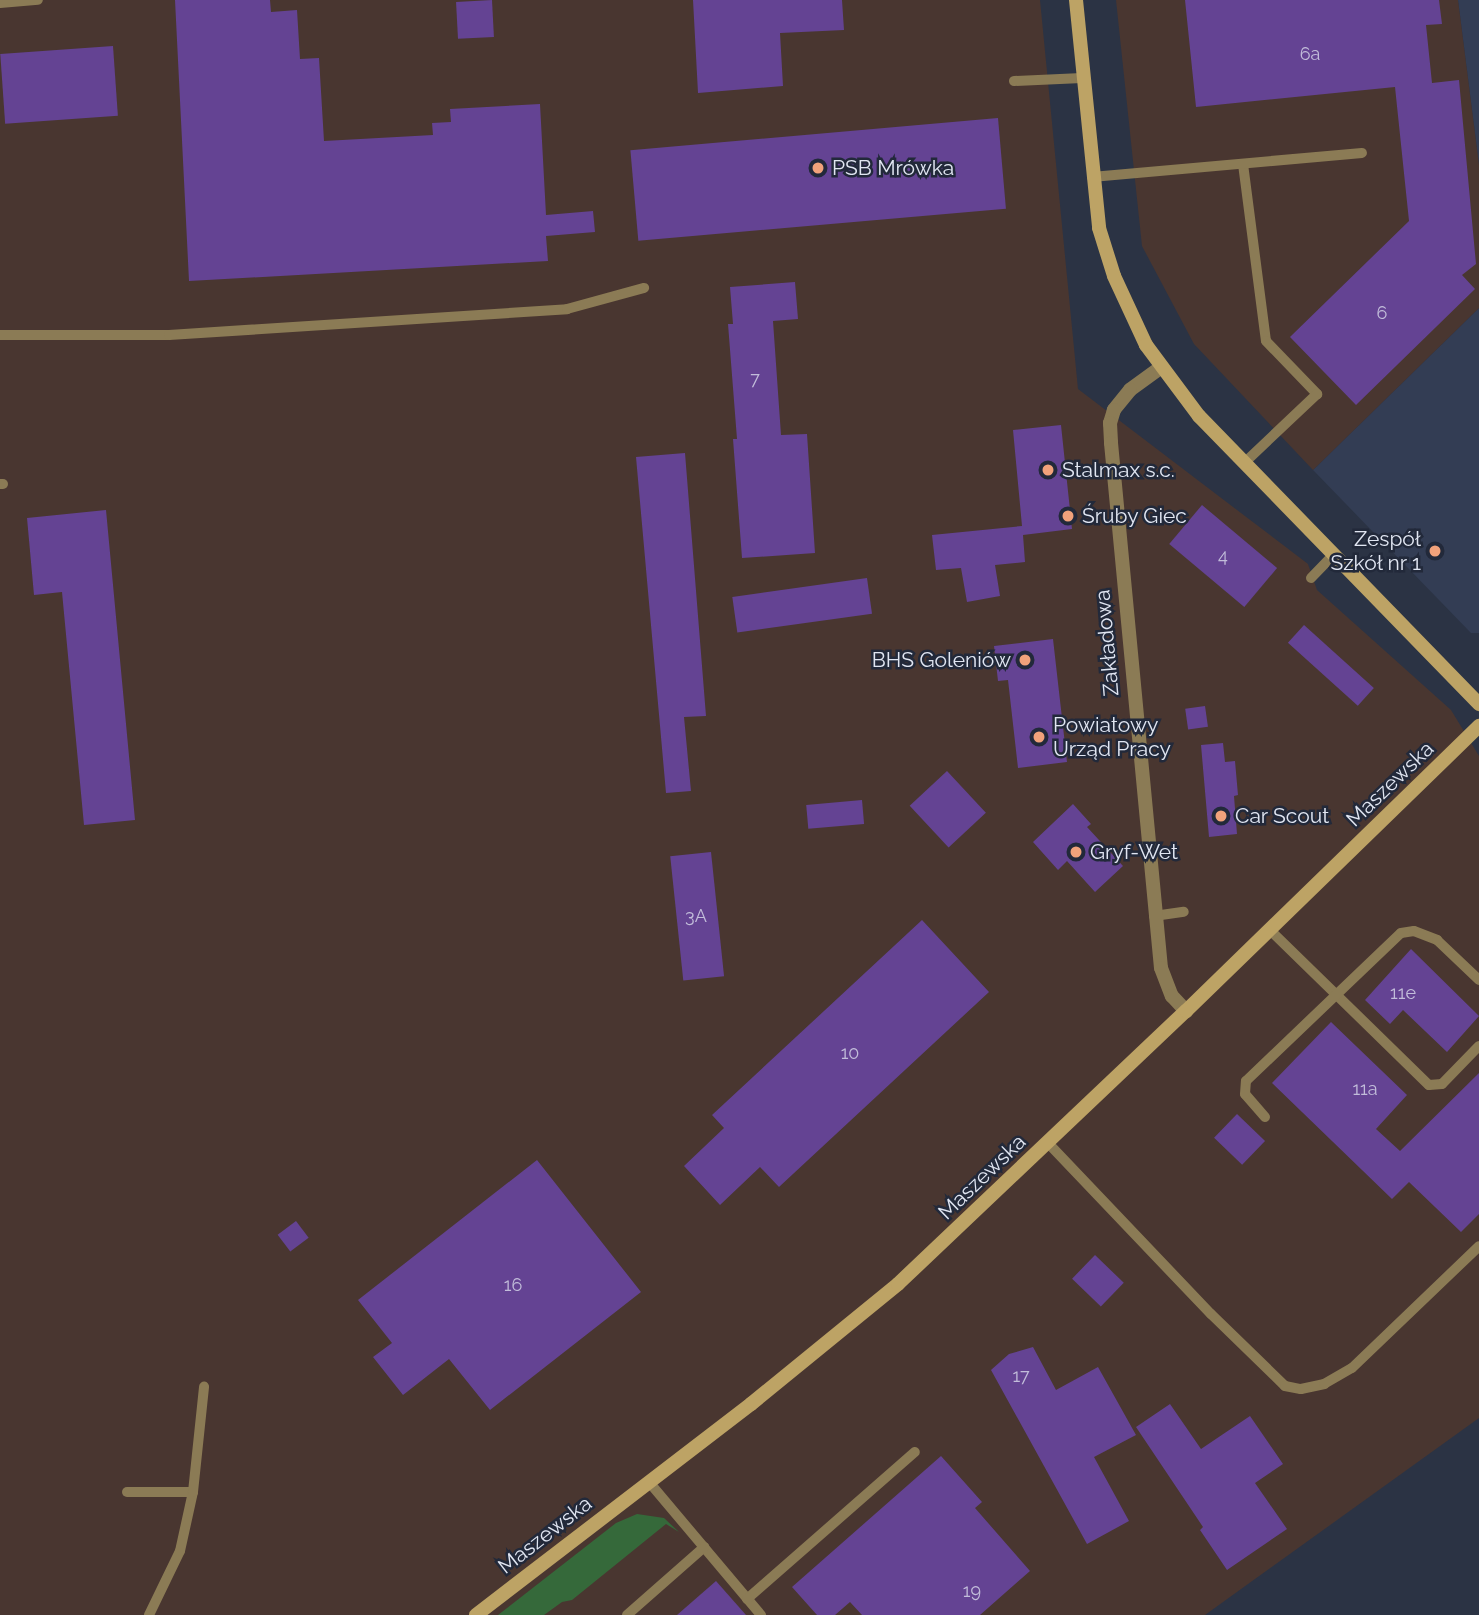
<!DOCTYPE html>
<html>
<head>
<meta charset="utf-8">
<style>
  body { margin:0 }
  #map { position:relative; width:1479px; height:1615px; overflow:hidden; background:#2b3344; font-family:Raleway,sans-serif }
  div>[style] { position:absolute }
  .built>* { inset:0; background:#333d54 }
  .industrial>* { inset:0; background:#493630 }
  .green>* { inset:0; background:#35693a }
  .building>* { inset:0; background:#644393; transform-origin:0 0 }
  .lane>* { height:10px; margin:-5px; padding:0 5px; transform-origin:5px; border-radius:5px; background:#8b7b55 }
  .street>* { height:14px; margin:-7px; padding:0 7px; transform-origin:7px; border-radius:7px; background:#8b7b55 }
  .secondary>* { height:14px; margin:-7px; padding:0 7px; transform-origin:7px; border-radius:7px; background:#bda365 }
  .dots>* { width:19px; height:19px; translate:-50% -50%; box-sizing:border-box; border:4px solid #22293a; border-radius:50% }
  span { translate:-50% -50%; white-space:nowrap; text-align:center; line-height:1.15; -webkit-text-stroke:5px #22293a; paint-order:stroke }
  .number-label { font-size:18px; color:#c2bdda }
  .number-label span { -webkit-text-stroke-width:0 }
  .poi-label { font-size:21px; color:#e1e6f2 }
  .left { translate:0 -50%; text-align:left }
  .right { translate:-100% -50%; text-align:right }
  .street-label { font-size:21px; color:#e1e6f2 }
</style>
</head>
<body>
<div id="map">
  <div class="built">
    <div style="clip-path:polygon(1458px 0,1479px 0,1479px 165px)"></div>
    <div style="clip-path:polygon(1479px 308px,1479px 633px,1471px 633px,1313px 470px)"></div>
  </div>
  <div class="industrial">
    <div style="clip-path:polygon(0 0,1040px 0,1078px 389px,1308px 564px,1317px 590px,1451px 710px,1479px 756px,1479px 1418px,1205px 1615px,0 1615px)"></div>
    <div style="clip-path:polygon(1116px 0,1458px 0,1479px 165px,1479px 308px,1313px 470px,1194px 344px,1142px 246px)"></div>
  </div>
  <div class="green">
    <div style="clip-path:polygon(637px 1514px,664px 1518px,679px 1532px,666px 1524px,572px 1600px,562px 1602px,544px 1615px,498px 1615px,616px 1523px)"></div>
  </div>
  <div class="building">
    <div style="clip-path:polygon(175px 0,270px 0,271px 12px,297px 10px,300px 59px,319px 58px,324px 141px,433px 135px,432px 123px,451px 122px,450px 109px,540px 104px,546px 215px,593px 211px,595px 232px,546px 236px,548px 261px,189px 281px)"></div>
    <div style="left:492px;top:0;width:37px;height:36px;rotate:87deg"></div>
    <div style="clip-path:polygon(693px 0,842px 0,844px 30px,780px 33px,783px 86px,698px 93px)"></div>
    <div style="clip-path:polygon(1185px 0,1439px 0,1442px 24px,1426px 25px,1432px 83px,1459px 80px,1476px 264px,1462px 275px,1475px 289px,1356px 405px,1290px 337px,1409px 221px,1395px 87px,1196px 107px)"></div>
    <div style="left:113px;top:46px;width:70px;height:113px;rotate:86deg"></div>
    <div style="left:998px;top:118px;width:91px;height:369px;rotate:85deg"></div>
    <div style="clip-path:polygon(795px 282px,798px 319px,773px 321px,781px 435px,807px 434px,815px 553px,742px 558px,733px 439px,737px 439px,728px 324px,733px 324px,730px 287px)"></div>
    <div style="clip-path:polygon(1061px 425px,1072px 529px,1023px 535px,1025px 562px,995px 565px,1000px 596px,967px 602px,961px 568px,936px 570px,932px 535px,1022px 526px,1013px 430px)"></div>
    <div style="clip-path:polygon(685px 453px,706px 716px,684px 717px,691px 791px,666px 793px,636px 457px)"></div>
    <div style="left:1202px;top:505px;width:98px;height:51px;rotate:40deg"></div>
    <div style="clip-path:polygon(106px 510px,135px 820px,84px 825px,62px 592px,34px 595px,27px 518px)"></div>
    <div style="left:867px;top:578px;width:36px;height:136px;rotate:82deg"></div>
    <div style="left:1304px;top:625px;width:94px;height:24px;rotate:42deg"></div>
    <div style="clip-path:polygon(1053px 639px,1067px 762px,1018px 768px,1008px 680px,998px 681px,994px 646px)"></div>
    <div style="left:1205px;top:706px;width:21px;height:20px;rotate:82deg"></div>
    <div style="clip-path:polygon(1223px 743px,1225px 762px,1235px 761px,1238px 795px,1234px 796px,1237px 834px,1209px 837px,1201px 745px)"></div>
    <div style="left:947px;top:771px;width:57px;height:51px;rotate:47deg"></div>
    <div style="left:862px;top:800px;width:24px;height:56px;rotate:85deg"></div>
    <div style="clip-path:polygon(1073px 804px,1091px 824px,1087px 827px,1123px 866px,1095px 892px,1067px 861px,1058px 870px,1033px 842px)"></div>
    <div style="left:711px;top:852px;width:125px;height:41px;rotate:84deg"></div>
    <div style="clip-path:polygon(922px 920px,989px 992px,779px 1187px,760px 1167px,720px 1205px,684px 1166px,724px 1128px,712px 1115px)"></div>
    <div style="clip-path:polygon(1411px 949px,1479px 1016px,1447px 1052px,1403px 1010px,1390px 1024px,1365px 1000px)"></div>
    <div style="clip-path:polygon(1331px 1022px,1407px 1095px,1376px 1129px,1400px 1151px,1479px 1073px,1479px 1214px,1461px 1232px,1409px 1182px,1392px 1199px,1272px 1083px)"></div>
    <div style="left:1237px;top:1114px;width:39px;height:33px;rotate:44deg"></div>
    <div style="clip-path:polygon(537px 1160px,641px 1292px,490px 1410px,449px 1359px,403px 1395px,373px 1357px,392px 1343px,358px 1300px)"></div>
    <div style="left:296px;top:1221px;width:21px;height:23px;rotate:53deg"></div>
    <div style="left:1095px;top:1255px;width:40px;height:33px;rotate:44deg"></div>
    <div style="clip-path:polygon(1033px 1347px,1056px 1390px,1098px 1367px,1136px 1435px,1094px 1457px,1129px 1521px,1087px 1544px,991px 1370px,1009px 1354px)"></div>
    <div style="clip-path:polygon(1170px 1404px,1201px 1449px,1250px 1416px,1283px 1464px,1255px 1483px,1287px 1529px,1227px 1570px,1200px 1530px,1203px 1527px,1136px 1427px)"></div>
    <div style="clip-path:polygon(941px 1456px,982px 1502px,975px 1508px,1030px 1571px,980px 1615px,862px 1615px,850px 1602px,835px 1615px,817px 1615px,792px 1587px)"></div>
    <div style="clip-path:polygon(716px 1581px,746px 1615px,677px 1615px)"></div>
  </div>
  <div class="lane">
    <div style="left:0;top:3px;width:38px;rotate:-5deg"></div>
    <div style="left:1014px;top:81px;width:68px;rotate:-2.5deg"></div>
    <div style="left:1243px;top:164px;width:178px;rotate:82.6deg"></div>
    <div style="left:1266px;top:341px;width:74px;rotate:46.1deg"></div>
    <div style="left:1317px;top:394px;width:99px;rotate:136.6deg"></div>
    <div style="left:1092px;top:177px;width:271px;rotate:-5.1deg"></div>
    <div style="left:0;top:335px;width:169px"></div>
    <div style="left:169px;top:335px;width:399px;rotate:-3.7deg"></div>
    <div style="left:567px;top:309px;width:80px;rotate:-15.3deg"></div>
    <div style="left:0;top:484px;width:3px"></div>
    <div style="left:1311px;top:578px;width:33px;rotate:-46deg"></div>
    <div style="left:1154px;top:916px;width:30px;rotate:-8deg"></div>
    <div style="left:1270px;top:930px;width:222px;rotate:44.3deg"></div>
    <div style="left:1429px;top:1085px;width:13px;rotate:-4deg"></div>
    <div style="left:1442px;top:1084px;width:53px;rotate:-45.8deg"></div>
    <div style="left:1265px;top:1117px;width:30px;rotate:-131deg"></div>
    <div style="left:1245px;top:1094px;width:13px;rotate:-86deg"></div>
    <div style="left:1246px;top:1081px;width:214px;rotate:-43.7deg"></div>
    <div style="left:1401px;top:933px;width:13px;rotate:-9deg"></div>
    <div style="left:1414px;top:931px;width:25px;rotate:21deg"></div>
    <div style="left:1437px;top:940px;width:58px;rotate:43.6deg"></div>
    <div style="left:1048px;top:1143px;width:236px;rotate:46.4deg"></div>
    <div style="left:1211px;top:1314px;width:103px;rotate:44.2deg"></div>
    <div style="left:1285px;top:1386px;width:16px;rotate:11deg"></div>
    <div style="left:1301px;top:1389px;width:24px;rotate:-12deg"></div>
    <div style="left:1324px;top:1384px;width:32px;rotate:-30deg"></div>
    <div style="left:1352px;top:1368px;width:176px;rotate:-43.8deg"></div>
    <div style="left:649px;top:1482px;width:174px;rotate:49.9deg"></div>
    <div style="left:127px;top:1492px;width:66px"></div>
    <div style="left:747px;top:1599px;width:223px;rotate:-41.2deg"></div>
    <div style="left:149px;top:1615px;width:71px;rotate:-64.2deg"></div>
    <div style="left:180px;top:1551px;width:60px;rotate:-77.6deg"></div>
    <div style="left:193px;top:1492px;width:106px;rotate:-84deg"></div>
    <div style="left:627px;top:1615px;width:103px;rotate:-41.4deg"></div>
  </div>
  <div class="street">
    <div style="left:1160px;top:368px;width:37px;rotate:144deg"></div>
    <div style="left:1130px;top:390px;width:26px;rotate:129deg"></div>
    <div style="left:1114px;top:410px;width:14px;rotate:107deg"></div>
    <div style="left:1110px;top:423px;width:20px;rotate:87deg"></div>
    <div style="left:1111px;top:443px;width:527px;rotate:84.56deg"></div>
    <div style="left:1161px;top:968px;width:30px;rotate:69deg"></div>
    <div style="left:1172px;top:996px;width:21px;rotate:47deg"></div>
  </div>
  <div class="secondary">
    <div style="left:1076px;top:0;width:229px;rotate:84.2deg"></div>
    <div style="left:1099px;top:228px;width:50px;rotate:72.6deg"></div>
    <div style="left:1114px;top:276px;width:76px;rotate:65.1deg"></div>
    <div style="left:1146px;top:345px;width:89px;rotate:53.3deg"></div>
    <div style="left:1199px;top:416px;width:402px;rotate:45.8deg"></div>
    <div style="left:476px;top:1615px;width:347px;rotate:-37.5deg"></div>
    <div style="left:751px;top:1404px;width:190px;rotate:-39.2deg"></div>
    <div style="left:898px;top:1284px;width:397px;rotate:-43.5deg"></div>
    <div style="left:1186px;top:1011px;width:409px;rotate:-44.2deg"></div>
  </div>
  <div class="dots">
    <div style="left:818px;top:168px;background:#f1a27b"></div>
    <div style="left:1048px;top:470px;background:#f1a27b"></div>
    <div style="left:1068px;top:516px;background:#f1a27b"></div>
    <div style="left:1435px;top:551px;background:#f1a27b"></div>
    <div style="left:1025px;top:660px;background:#f1a27b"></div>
    <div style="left:1039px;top:737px;background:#f1a27b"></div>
    <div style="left:1221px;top:816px;background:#f1a27b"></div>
    <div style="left:1076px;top:852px;background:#f1a27b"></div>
  </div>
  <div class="number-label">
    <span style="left:1310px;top:54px">6a</span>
    <span style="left:1382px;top:313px">6</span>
    <span style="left:755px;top:379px">7</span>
    <span style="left:1223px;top:556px">4</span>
    <span style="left:696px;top:916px">3A</span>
    <span style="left:1403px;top:993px">11e</span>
    <span style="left:850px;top:1053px">10</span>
    <span style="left:1365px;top:1089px">11a</span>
    <span style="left:513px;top:1285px">16</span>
    <span style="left:1021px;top:1376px">17</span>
    <span style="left:972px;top:1591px">19</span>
  </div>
  <div class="poi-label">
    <span class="left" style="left:832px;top:168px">PSB Mrówka</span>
    <span class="left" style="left:1062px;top:470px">Stalmax s.c.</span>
    <span class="left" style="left:1082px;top:516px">Śruby Giec</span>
    <span class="right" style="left:1421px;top:551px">Zespół<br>Szkół nr 1</span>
    <span class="right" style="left:1011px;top:660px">BHS Goleniów</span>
    <span class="left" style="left:1053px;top:737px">Powiatowy<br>Urząd Pracy</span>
    <span class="left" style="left:1235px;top:816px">Car Scout</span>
    <span class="left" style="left:1090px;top:852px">Gryf-Wet</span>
  </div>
  <div class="street-label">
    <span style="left:1107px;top:643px;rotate:-95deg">Zakładowa</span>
    <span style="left:1390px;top:784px;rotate:-44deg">Maszewska</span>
    <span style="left:982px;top:1177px;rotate:-44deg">Maszewska</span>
    <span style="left:545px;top:1535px;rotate:-38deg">Maszewska</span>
  </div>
</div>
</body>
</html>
